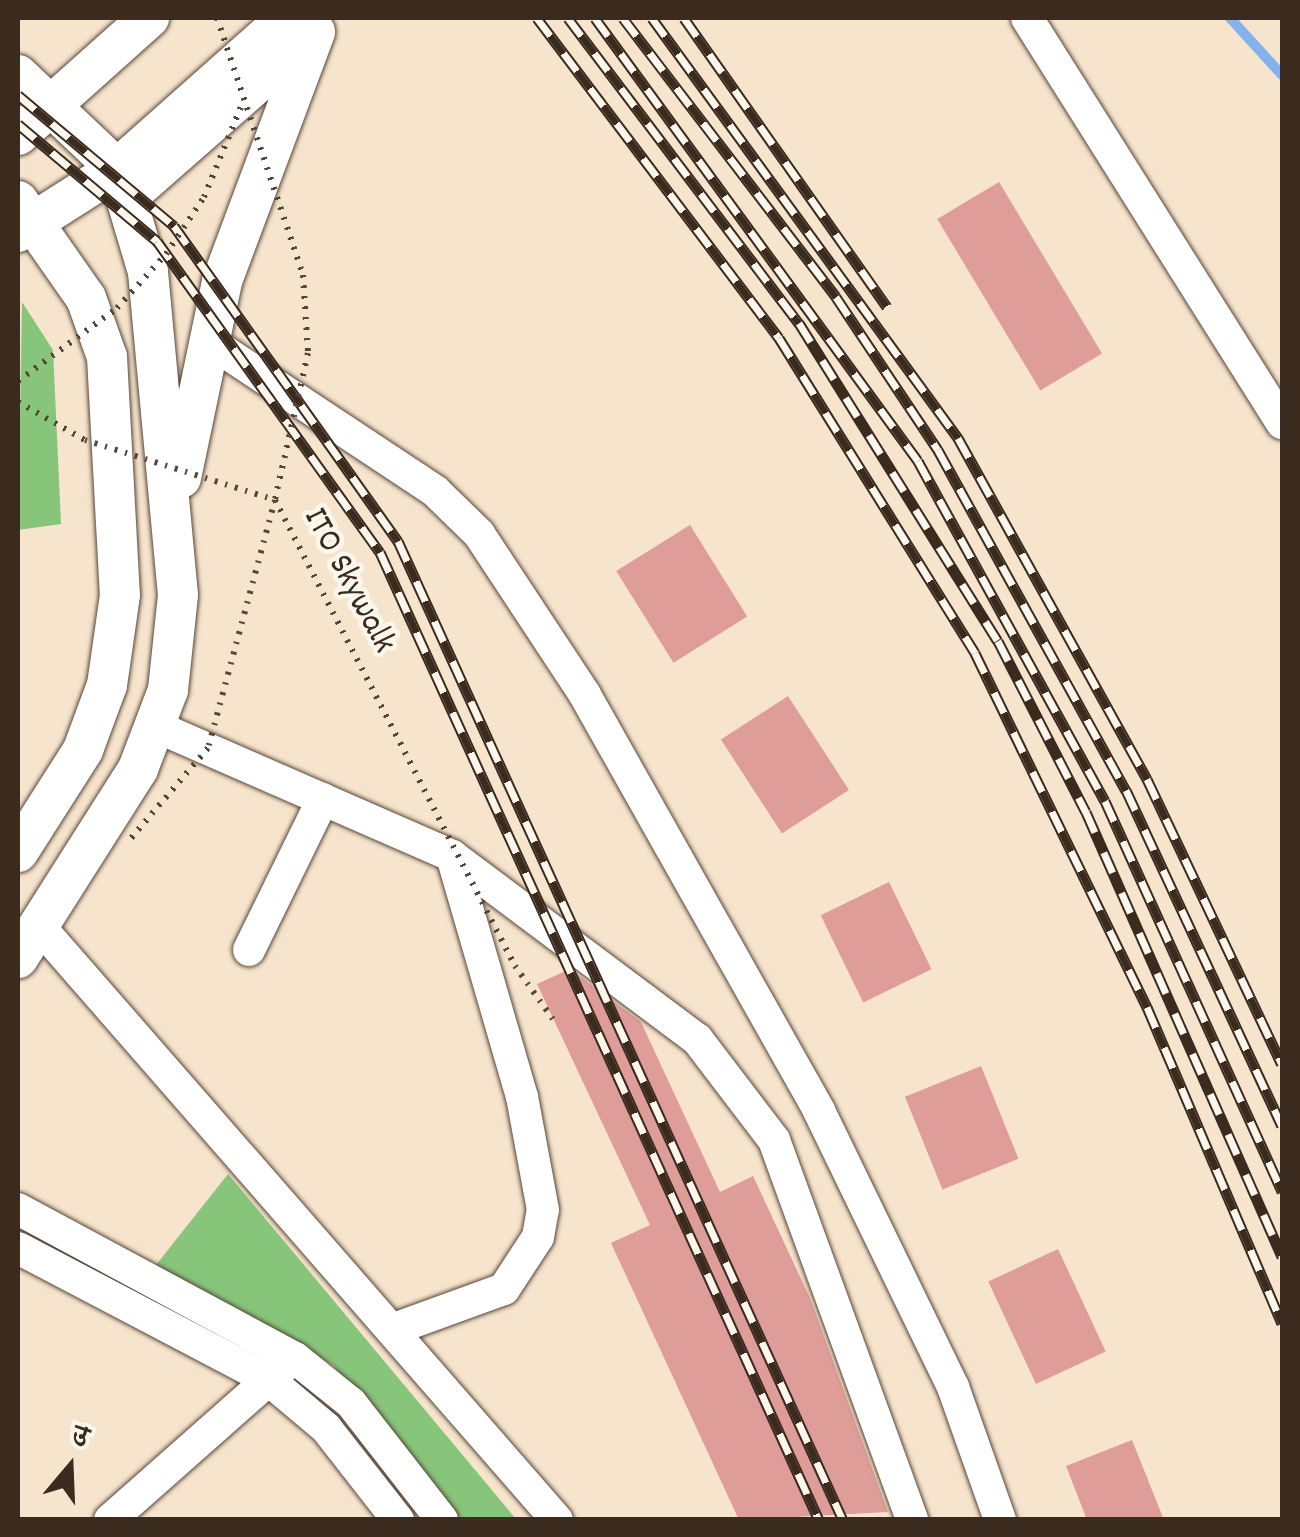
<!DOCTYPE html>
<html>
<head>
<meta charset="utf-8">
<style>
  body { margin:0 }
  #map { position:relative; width:1300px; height:1537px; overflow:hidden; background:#f7e4cd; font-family:Dekko,"Playpen Sans Deva",sans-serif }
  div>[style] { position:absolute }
  .green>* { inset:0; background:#87c57b }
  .stream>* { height:10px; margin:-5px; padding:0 5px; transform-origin:5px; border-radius:5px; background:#82b3ed }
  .building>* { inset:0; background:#df9d9a; transform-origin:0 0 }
  .roads { filter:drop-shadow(0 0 2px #574638) drop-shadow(0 0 2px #574638) }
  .minor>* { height:32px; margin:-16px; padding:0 16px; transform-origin:16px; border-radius:16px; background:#fff }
  .major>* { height:40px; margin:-20px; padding:0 20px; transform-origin:20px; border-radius:20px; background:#fff }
  .rail>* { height:11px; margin-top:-5.5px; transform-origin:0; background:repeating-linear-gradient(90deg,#fbf7ec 0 22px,#3b2a1e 0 44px); box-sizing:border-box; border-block:2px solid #3b2a1e }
  .path-bridge>* { height:6px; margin-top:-3px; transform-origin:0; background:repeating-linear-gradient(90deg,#574638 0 2.5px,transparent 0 10.5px) }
  span { translate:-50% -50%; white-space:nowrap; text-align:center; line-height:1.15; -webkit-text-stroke:9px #fbf7ec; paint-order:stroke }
  .street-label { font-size:35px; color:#3b2a1e }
  .frame { position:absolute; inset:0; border:20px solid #3b2a1e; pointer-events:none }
  .north { position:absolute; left:20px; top:1417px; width:100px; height:100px; -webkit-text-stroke:8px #fbf7ec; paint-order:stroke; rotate:19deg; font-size:28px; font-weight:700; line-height:40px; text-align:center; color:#3b2a1e }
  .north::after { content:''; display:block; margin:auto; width:35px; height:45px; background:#3b2a1e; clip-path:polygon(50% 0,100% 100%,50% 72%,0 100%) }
</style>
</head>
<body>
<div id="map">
  <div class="green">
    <div style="clip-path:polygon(22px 302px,53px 350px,61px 524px,18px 530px)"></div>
    <div style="clip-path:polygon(228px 1174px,516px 1519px,458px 1519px,333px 1365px,156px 1265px)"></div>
  </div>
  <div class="stream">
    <div style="left:1230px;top:18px;width:77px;rotate:47.6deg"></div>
  </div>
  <div class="building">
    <div style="left:999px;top:182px;width:200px;height:72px;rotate:59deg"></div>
    <div style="left:690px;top:525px;width:108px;height:87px;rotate:58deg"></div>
    <div style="left:788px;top:696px;width:112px;height:80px;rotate:57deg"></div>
    <div style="left:889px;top:882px;width:97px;height:76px;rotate:64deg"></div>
    <div style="clip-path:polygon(570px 969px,641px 1022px,720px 1192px,753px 1176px,810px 1298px,888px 1512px,739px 1520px,611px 1243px,650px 1225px,537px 984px)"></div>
    <div style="left:981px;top:1066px;width:100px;height:82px;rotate:68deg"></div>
    <div style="left:1058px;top:1249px;width:113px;height:77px;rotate:65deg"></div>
    <div style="clip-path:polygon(1132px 1440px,1164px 1520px,1087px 1520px,1066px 1466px)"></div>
  </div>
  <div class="roads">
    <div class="minor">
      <div style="left:1027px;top:18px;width:479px;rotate:57.8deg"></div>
      <div style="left:210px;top:342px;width:270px;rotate:33.5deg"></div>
      <div style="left:435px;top:491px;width:62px;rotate:44.3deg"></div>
      <div style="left:479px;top:534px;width:193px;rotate:56.6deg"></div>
      <div style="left:585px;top:695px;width:477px;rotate:60.6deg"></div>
      <div style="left:819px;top:1111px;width:307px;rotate:64.1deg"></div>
      <div style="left:953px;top:1387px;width:141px;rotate:70.5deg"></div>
      <div style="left:155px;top:726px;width:324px;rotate:23.6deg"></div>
      <div style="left:452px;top:856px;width:306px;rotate:36.8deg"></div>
      <div style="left:697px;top:1039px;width:127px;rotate:52.7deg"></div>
      <div style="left:774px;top:1140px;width:404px;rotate:70deg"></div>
      <div style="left:39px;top:926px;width:788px;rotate:48.91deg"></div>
      <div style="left:249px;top:950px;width:168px;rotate:-63.9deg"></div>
      <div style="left:18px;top:1209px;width:315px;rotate:28.3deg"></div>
      <div style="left:295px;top:1358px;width:72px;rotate:38.8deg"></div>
      <div style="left:351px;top:1403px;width:148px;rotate:52.1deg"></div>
      <div style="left:18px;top:1248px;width:284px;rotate:27.7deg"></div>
      <div style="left:269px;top:1380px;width:75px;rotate:40.1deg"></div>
      <div style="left:326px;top:1428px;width:117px;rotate:52deg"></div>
      <div style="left:394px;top:1329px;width:117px;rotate:-20deg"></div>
      <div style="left:504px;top:1289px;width:62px;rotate:-56.8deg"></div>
      <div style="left:538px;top:1237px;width:27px;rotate:-80deg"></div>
      <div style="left:543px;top:1210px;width:115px;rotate:-100.5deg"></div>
      <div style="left:522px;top:1097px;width:251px;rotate:-106.2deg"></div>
      <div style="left:110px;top:1520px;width:231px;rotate:-41.5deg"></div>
    </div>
    <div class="major">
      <div style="left:18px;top:75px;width:137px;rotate:43.5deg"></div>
      <div style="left:117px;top:169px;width:30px;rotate:73deg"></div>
      <div style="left:126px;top:198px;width:77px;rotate:73.4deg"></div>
      <div style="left:148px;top:272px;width:324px;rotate:84.7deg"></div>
      <div style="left:178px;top:595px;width:96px;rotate:96deg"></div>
      <div style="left:168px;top:690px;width:85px;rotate:110.8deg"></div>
      <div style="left:138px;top:769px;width:224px;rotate:122.4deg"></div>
      <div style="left:18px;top:135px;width:176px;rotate:-41.8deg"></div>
      <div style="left:126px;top:198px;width:238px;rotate:-41.3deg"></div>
      <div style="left:18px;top:201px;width:118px;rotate:55deg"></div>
      <div style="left:86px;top:298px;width:63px;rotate:70.4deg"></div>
      <div style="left:107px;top:357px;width:238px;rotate:86.9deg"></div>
      <div style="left:120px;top:595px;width:91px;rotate:98.2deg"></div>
      <div style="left:107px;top:685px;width:69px;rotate:110.3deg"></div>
      <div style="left:83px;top:750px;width:121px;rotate:122.5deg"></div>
      <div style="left:18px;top:232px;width:117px;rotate:-32.5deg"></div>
      <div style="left:117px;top:169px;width:227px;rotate:-41.6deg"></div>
      <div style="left:181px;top:478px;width:201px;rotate:-78.2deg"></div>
      <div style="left:222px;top:281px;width:266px;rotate:-69.5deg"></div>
    </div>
  </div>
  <div class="rail">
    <div style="left:537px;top:18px;width:401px;rotate:52.9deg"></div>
    <div style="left:779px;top:338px;width:371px;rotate:58.1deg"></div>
    <div style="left:975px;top:653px;width:394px;rotate:64.1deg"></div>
    <div style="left:1147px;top:1007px;width:344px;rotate:66.9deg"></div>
    <div style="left:568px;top:18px;width:383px;rotate:52.9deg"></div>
    <div style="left:799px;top:323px;width:375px;rotate:58deg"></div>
    <div style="left:998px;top:641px;width:192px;rotate:62.8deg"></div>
    <div style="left:1086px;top:812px;width:486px;rotate:66.2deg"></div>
    <div style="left:595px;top:18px;width:548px;rotate:53.9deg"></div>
    <div style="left:918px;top:461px;width:388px;rotate:61.2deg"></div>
    <div style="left:1105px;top:801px;width:429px;rotate:65.6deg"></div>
    <div style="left:623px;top:18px;width:351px;rotate:52.6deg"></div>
    <div style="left:836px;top:297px;width:184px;rotate:56.3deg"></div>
    <div style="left:938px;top:450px;width:389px;rotate:61.1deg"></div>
    <div style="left:1126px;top:790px;width:370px;rotate:65.1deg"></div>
    <div style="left:652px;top:18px;width:520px;rotate:53.92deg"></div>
    <div style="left:958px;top:438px;width:390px;rotate:61deg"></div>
    <div style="left:1147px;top:779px;width:315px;rotate:64.7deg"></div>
    <div style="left:684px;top:18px;width:353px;rotate:54.9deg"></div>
    <div style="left:18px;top:95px;width:204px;rotate:40deg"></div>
    <div style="left:174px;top:226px;width:387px;rotate:54.6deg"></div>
    <div style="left:398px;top:541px;width:1075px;rotate:65.56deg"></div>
    <div style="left:18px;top:124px;width:182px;rotate:40.1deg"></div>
    <div style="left:157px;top:241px;width:383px;rotate:54.4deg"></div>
    <div style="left:380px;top:552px;width:1063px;rotate:65.61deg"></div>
  </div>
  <div class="path-bridge">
    <div style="left:217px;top:18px;width:271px;rotate:71.5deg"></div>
    <div style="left:303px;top:275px;width:78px;rotate:86.3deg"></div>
    <div style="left:308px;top:353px;width:151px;rotate:102.7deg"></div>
    <div style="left:275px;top:500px;width:524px;rotate:62.75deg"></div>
    <div style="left:515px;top:966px;width:69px;rotate:54.5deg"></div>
    <div style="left:18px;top:381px;width:123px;rotate:-36.4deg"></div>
    <div style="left:117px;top:308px;width:73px;rotate:-47.8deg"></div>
    <div style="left:166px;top:254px;width:69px;rotate:-56.3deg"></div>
    <div style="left:204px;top:197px;width:97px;rotate:-67.7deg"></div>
    <div style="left:18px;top:402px;width:77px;rotate:29.6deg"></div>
    <div style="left:85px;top:440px;width:199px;rotate:17.5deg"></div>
    <div style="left:275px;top:500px;width:257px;rotate:105.1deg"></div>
    <div style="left:208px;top:748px;width:125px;rotate:130.5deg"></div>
  </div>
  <div class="street-label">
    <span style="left:348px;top:581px;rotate:62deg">ITO Skywalk</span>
  </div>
  <div class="frame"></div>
  <div class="north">उ</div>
</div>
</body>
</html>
